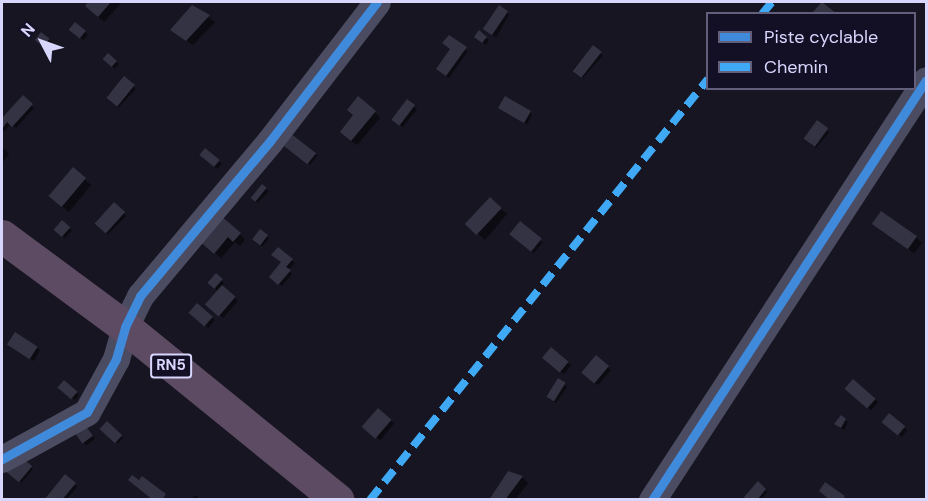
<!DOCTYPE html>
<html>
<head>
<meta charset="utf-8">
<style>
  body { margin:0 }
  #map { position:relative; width:928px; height:501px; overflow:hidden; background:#161521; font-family:"DM Sans",sans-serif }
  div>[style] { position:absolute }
  .shadow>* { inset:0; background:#0007; transform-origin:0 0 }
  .building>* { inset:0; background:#343343; transform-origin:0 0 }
  .street>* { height:27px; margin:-13.5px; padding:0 13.5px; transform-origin:13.5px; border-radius:13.5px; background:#4b4b61 }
  .highway>* { height:33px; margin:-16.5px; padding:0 16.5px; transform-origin:16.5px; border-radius:16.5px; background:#5c4b62 }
  .quiet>* { height:8px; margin-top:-4px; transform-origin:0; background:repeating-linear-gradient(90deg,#3fa9f5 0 15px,transparent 0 23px) }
  .cycleway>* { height:9px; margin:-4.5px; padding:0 4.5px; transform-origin:4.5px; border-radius:4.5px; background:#408adc }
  span { translate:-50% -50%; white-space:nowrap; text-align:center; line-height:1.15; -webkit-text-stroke:4.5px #131026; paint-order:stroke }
  .shield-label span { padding:2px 4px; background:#131026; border:2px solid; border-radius:4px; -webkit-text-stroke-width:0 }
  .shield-label { font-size:15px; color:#d9d6fe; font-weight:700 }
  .frame { position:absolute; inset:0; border:3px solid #d9d6fe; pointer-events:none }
  .legend { position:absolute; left:706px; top:12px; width:210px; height:78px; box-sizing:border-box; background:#131026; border:2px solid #625f7c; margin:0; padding:8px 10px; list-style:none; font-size:18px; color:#d9d6fe }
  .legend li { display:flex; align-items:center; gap:12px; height:30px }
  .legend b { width:30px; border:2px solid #625f7c }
  .north { position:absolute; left:12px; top:12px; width:60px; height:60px; -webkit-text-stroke:4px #131026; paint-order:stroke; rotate:311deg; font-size:16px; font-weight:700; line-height:24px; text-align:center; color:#d9d6fe }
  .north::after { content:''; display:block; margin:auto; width:21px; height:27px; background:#d9d6fe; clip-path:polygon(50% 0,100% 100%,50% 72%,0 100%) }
</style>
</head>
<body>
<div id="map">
  <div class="shadow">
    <div style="clip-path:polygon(90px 2px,122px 2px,104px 22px,87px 6px)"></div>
    <div style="clip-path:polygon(193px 7px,215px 22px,193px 45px,172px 30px)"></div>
    <div style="clip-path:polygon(507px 12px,509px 15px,496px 37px,488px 32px)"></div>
    <div style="left:75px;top:24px;width:17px;height:7px;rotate:40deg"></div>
    <div style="clip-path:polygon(479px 33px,489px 40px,486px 45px,479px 40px)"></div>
    <div style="clip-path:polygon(49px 40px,52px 42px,47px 48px,39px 43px)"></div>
    <div style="left:593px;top:47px;width:13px;height:30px;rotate:42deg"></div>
    <div style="clip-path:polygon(452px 49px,468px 51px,449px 78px,440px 71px)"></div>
    <div style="clip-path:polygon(108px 55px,119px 64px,115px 69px,105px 59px)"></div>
    <div style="left:124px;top:78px;width:16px;height:25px;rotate:43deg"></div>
    <div style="clip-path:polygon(23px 97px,34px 108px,16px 128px,11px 124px,2px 133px,2px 119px)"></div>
    <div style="left:407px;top:101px;width:13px;height:23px;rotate:39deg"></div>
    <div style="clip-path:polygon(503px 110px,530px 112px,532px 115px,527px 124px)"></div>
    <div style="clip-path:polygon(375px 112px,380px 118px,357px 145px,347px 138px,354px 116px)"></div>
    <div style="left:817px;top:122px;width:16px;height:21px;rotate:40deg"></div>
    <div style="clip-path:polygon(286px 146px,315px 154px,317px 156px,310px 165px)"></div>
    <div style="clip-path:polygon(2px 147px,9px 154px,2px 163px)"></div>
    <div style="clip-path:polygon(203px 158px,219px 161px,222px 164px,217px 169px)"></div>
    <div style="clip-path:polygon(73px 169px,91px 185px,69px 212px,57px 202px)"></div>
    <div style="left:263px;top:186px;width:8px;height:16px;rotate:45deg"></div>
    <div style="left:114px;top:204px;width:17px;height:26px;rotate:45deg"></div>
    <div style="clip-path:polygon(501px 209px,507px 214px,485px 240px,474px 230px)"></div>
    <div style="left:62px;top:222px;width:13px;height:10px;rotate:42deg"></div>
    <div style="left:520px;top:223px;width:30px;height:14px;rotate:41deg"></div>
    <div style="clip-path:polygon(880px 229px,916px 237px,922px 243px,914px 253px)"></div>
    <div style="left:260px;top:231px;width:12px;height:10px;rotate:42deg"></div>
    <div style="clip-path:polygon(240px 234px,245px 240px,240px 246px,235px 242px,221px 258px,199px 239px)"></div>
    <div style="clip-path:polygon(278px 249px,295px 263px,288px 270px,292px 274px,282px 286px,273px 280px,282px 262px)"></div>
    <div style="clip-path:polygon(216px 275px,224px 283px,221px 287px,238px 301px,223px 318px,208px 304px,218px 291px,209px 283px)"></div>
    <div style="clip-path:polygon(191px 313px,212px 318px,215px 320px,208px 328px)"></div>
    <div style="clip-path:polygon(9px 345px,37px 348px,40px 350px,34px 361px)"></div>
    <div style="clip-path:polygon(596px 357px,611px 370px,598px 385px,586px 376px)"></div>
    <div style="clip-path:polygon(547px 361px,568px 363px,571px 365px,564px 374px)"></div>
    <div style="left:854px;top:381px;width:32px;height:11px;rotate:41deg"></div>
    <div style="clip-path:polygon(64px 382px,79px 395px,75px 400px,60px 388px)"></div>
    <div style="clip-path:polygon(565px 385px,567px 387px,556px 403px,549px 399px)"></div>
    <div style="left:378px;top:410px;width:21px;height:22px;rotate:39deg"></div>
    <div style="clip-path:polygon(889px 415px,907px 430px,902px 437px,886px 425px)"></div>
    <div style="clip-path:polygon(845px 420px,848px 422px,844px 430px,839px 427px)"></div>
    <div style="clip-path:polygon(83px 423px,95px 439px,87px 445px,84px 443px)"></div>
    <div style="left:107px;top:423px;width:22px;height:8px;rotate:43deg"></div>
    <div style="left:20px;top:458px;width:17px;height:18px;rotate:40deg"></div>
    <div style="clip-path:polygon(66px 476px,77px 487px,66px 500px,46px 500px)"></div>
    <div style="clip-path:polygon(522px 477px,528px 483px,515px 500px,491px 500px)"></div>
    <div style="clip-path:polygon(758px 484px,767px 492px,761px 500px,749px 500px)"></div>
    <div style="clip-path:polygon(195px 495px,201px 500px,191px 500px)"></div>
  </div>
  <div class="building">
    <div style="clip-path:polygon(88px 2px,111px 2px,98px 17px,85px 6px)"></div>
    <div style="clip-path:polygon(822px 2px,837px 14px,811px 14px)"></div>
    <div style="clip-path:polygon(192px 5px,210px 15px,186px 41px,170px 30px)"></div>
    <div style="left:499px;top:5px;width:11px;height:29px;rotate:34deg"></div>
    <div style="left:75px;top:22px;width:14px;height:10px;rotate:39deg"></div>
    <div style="clip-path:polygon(479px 30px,487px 37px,482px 43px,474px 37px)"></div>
    <div style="left:41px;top:32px;width:11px;height:10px;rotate:38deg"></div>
    <div style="clip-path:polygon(449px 35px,467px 47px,446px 76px,436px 69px,450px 49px,442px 43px)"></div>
    <div style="left:593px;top:45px;width:11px;height:33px;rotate:38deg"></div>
    <div style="left:108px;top:53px;width:12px;height:8px;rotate:42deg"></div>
    <div style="left:124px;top:76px;width:14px;height:28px;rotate:39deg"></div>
    <div style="clip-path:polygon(23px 95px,33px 104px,12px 127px,7px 122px,2px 129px,2px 118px)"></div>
    <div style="clip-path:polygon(358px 96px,376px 111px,351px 141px,340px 132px,353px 115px,347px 110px)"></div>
    <div style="left:505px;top:96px;width:30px;height:14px;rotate:30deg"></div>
    <div style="left:407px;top:99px;width:10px;height:26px;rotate:37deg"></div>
    <div style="left:817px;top:120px;width:14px;height:23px;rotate:36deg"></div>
    <div style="left:290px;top:133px;width:33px;height:14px;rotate:38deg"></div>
    <div style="left:205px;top:148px;width:19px;height:9px;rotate:39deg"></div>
    <div style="left:73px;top:167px;width:17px;height:38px;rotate:40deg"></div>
    <div style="left:262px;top:184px;width:6px;height:18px;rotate:39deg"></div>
    <div style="left:490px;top:197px;width:16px;height:37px;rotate:43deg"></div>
    <div style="left:114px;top:202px;width:15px;height:29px;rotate:42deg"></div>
    <div style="left:881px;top:211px;width:44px;height:16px;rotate:35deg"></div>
    <div style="clip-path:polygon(221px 216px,241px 233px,233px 242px,228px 237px,214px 254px,197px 239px)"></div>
    <div style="left:62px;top:220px;width:11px;height:13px;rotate:41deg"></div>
    <div style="left:520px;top:221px;width:28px;height:17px;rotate:39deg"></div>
    <div style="left:260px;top:229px;width:10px;height:13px;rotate:37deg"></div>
    <div style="clip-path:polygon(278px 247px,293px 259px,286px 267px,291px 270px,278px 285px,269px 277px,281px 262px,271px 255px)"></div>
    <div style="left:216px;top:273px;width:9px;height:13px;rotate:41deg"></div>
    <div style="left:222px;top:285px;width:18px;height:26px;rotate:41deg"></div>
    <div style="left:197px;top:303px;width:21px;height:13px;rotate:41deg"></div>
    <div style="left:15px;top:332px;width:27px;height:15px;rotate:33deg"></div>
    <div style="left:551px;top:347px;width:23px;height:14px;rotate:40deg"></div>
    <div style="left:596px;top:355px;width:17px;height:23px;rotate:40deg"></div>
    <div style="left:558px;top:378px;width:9px;height:22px;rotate:32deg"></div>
    <div style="left:853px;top:379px;width:30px;height:13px;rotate:41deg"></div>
    <div style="left:64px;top:380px;width:18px;height:10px;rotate:41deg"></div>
    <div style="left:378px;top:408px;width:18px;height:25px;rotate:41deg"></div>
    <div style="left:889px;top:413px;width:21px;height:12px;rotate:39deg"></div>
    <div style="clip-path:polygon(841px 415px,846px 419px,841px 428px,834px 424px)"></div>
    <div style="left:80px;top:418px;width:22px;height:13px;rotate:54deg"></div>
    <div style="left:107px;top:421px;width:21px;height:11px;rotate:43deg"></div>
    <div style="left:20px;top:456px;width:16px;height:21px;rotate:40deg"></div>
    <div style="clip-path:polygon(508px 471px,523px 476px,505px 500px,489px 500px)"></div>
    <div style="clip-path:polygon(65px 474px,76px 483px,62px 500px,44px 500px)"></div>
    <div style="clip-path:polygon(132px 475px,139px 480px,142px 476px,166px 494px,162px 500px,153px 500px,128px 480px)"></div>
    <div style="clip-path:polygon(758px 481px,766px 489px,757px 500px,747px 500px,744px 497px)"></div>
    <div style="clip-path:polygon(825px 482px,845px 496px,842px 500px,830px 500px,819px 491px)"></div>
  </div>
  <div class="street">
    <div style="left:2px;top:459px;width:97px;rotate:-28.9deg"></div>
    <div style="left:87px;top:412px;width:60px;rotate:-61.3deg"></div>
    <div style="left:116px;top:359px;width:33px;rotate:-74deg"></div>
    <div style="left:125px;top:327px;width:34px;rotate:-64deg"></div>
    <div style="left:140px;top:296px;width:202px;rotate:-50deg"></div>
    <div style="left:270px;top:141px;width:175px;rotate:-52.4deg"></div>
    <div style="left:652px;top:500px;width:501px;rotate:-56.88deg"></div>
  </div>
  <div class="highway">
    <div style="left:2px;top:236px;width:153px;rotate:36.5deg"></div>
    <div style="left:125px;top:327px;width:274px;rotate:39.1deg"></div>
  </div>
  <div class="quiet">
    <div style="left:762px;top:14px;width:16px;rotate:-50deg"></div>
    <div style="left:370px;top:500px;width:540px;rotate:-51.24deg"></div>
  </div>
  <div class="cycleway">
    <div style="left:2px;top:459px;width:97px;rotate:-28.9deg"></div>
    <div style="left:87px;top:412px;width:60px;rotate:-61.3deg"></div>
    <div style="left:116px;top:359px;width:33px;rotate:-74deg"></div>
    <div style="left:125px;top:327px;width:34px;rotate:-64deg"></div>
    <div style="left:140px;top:296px;width:202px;rotate:-50deg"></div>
    <div style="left:270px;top:141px;width:175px;rotate:-52.4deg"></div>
    <div style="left:652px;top:500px;width:501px;rotate:-56.88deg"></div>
  </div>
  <div class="shield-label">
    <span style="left:171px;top:366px">RN5</span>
  </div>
  <div class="frame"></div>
  <ul class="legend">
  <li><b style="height:8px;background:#408adc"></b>Piste cyclable</li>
  <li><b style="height:8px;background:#3fa9f5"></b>Chemin</li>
  </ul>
  <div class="north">N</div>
</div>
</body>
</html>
